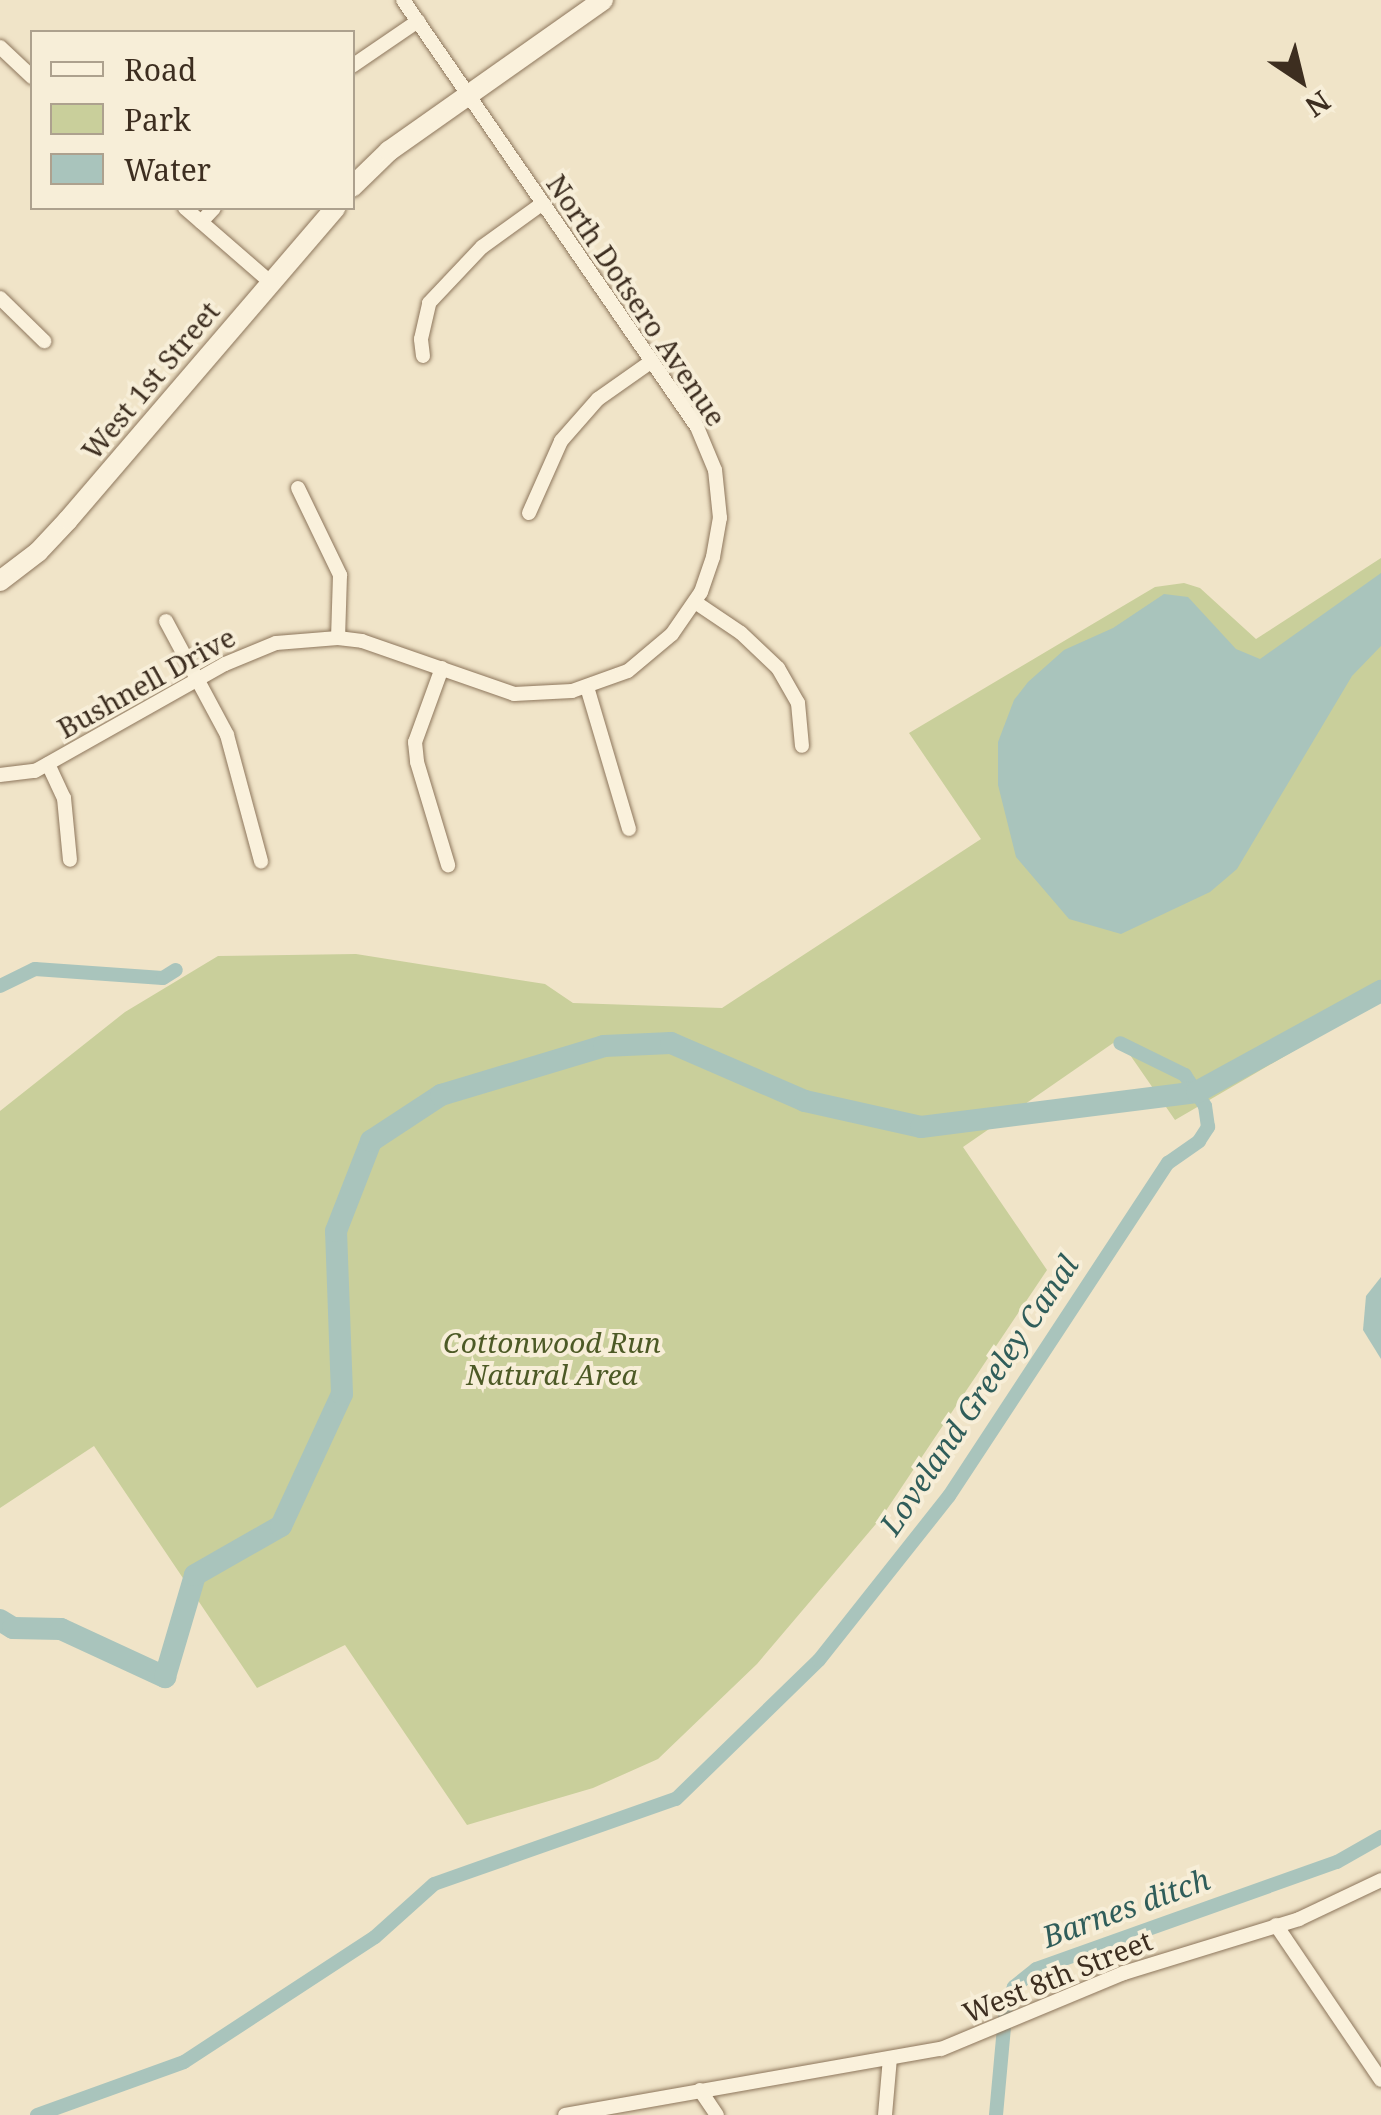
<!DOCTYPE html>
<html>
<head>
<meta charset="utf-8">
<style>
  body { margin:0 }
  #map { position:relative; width:1381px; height:2115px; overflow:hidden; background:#f0e4c8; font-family:"Noto Serif",serif }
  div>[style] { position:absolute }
  .green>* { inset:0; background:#c9cf9b }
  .water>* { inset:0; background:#a9c4bc }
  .canal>* { height:14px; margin:-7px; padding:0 7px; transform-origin:7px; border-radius:7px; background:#a9c4bc }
  .river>* { height:22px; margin:-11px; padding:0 11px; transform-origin:11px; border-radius:11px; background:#a9c4bc }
  .roads { filter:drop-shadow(0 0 2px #8d765c) drop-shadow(0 0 2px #8d765c) }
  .street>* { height:14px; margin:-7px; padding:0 7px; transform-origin:7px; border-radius:7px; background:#faf1dc }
  .secondary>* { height:20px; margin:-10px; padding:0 10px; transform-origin:10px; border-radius:10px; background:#faf1dc }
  span { translate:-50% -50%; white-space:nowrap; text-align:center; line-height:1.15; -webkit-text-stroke:8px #f7eed8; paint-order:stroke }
  .street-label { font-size:28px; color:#3d2e20 }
  .park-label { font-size:28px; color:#4d5a26; font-style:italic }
  .water-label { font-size:30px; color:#2f5d5a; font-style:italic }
  .legend { position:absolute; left:30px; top:30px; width:325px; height:180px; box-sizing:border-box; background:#f7eed8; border:2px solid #ada18e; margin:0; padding:12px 18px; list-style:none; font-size:30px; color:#3d2e20 }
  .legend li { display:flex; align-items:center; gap:20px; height:50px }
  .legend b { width:50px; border:2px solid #ada18e }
  .north { position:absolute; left:1251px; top:30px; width:100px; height:100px; -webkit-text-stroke:8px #f7eed8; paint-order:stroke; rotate:145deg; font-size:28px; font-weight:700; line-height:40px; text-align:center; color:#3d2e20 }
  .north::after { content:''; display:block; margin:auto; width:35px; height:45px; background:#3d2e20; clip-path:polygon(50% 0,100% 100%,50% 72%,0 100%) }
</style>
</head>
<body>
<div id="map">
  <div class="green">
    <div style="clip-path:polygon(1381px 558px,1381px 1000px,1175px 1120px,1119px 1039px,963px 1147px,1047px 1270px,881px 1518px,757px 1664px,658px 1759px,593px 1788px,467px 1825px,345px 1645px,257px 1688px,94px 1446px,0 1508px,0 1111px,125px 1012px,218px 956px,356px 954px,545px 984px,573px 1003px,722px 1008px,981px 839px,909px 733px,1155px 587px,1184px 583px,1200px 588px,1256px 639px)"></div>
  </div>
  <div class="water">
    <div style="clip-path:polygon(1381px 573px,1381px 646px,1352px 676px,1237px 869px,1210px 892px,1121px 934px,1069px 919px,1016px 857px,998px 785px,998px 742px,1014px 700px,1028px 682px,1064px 650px,1113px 628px,1164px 594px,1188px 597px,1236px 649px,1260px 659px)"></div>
    <div style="clip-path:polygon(1381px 1277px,1381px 1359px,1363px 1330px,1366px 1296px)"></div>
  </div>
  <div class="canal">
    <div style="left:0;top:986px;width:39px;rotate:-26deg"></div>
    <div style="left:35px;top:969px;width:128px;rotate:4deg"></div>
    <div style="left:163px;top:978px;width:15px;rotate:-32deg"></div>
    <div style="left:37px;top:2115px;width:156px;rotate:-19.8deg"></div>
    <div style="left:184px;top:2062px;width:228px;rotate:-33.2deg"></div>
    <div style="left:375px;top:1937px;width:79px;rotate:-41.9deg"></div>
    <div style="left:434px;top:1884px;width:256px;rotate:-19.4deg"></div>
    <div style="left:676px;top:1799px;width:199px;rotate:-44.2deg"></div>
    <div style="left:819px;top:1660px;width:209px;rotate:-51.6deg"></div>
    <div style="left:949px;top:1496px;width:399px;rotate:-56.7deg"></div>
    <div style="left:1168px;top:1163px;width:38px;rotate:-35deg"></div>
    <div style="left:1199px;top:1141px;width:17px;rotate:-57deg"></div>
    <div style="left:1208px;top:1127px;width:21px;rotate:-98deg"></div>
    <div style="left:1205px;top:1106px;width:37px;rotate:-123deg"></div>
    <div style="left:1185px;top:1075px;width:72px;rotate:-153.8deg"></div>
    <div style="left:996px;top:2115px;width:110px;rotate:-84.8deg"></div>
    <div style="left:1006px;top:2005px;width:20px;rotate:-66deg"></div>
    <div style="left:1014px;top:1987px;width:28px;rotate:-39deg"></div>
    <div style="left:1036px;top:1969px;width:319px;rotate:-19.6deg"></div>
    <div style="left:1337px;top:1862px;width:51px;rotate:-29.6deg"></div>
  </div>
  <div class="river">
    <div style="left:0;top:1620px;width:15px;rotate:32deg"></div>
    <div style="left:13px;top:1628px;width:48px;rotate:1.2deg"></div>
    <div style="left:61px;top:1629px;width:115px;rotate:24.8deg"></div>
    <div style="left:165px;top:1677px;width:106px;rotate:-73.6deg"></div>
    <div style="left:195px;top:1575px;width:99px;rotate:-29.7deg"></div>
    <div style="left:281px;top:1526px;width:145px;rotate:-65.2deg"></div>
    <div style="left:342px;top:1394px;width:163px;rotate:-92.1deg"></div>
    <div style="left:336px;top:1231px;width:97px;rotate:-68.7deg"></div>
    <div style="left:371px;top:1141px;width:84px;rotate:-33.3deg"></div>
    <div style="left:441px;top:1095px;width:170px;rotate:-16.7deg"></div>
    <div style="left:604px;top:1046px;width:67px;rotate:-2.6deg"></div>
    <div style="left:671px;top:1043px;width:146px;rotate:23.4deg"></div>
    <div style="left:805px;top:1101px;width:119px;rotate:12.6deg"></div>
    <div style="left:921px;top:1127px;width:278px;rotate:-7.2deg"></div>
    <div style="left:1197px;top:1092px;width:210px;rotate:-28.8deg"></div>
  </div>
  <div class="roads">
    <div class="street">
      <div style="left:0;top:47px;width:44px;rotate:43.2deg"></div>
      <div style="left:352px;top:66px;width:80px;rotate:-34.3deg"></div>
      <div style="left:185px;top:208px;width:111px;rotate:41deg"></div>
      <div style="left:201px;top:222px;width:19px;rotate:-47deg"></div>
      <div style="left:0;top:298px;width:62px;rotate:44.3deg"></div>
      <div style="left:423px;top:356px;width:17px;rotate:-97deg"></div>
      <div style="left:421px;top:339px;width:37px;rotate:-77deg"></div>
      <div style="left:429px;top:303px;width:77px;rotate:-46.6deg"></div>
      <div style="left:482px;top:247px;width:75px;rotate:-35.8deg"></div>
      <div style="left:298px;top:488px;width:97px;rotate:64.2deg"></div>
      <div style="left:340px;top:575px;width:63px;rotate:91.8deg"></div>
      <div style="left:529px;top:513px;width:79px;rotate:-66deg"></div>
      <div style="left:561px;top:441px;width:56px;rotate:-48.6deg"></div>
      <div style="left:598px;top:399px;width:66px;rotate:-35.1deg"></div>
      <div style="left:695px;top:602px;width:55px;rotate:34deg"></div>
      <div style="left:741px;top:633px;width:51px;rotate:43.4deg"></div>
      <div style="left:778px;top:668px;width:40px;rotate:60.3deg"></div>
      <div style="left:798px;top:703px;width:43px;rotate:84.7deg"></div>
      <div style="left:166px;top:621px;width:129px;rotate:61.8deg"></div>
      <div style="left:227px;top:735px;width:131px;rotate:74.9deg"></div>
      <div style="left:442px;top:668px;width:79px;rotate:110deg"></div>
      <div style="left:415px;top:742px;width:20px;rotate:84deg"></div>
      <div style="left:417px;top:762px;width:108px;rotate:73.2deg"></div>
      <div style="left:587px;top:687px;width:148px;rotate:73.5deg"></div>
      <div style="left:48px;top:764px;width:38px;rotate:65deg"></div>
      <div style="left:64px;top:798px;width:62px;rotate:84.5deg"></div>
      <div style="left:0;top:775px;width:35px;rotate:-7deg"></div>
      <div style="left:35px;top:771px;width:218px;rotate:-29.4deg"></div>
      <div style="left:225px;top:664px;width:55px;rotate:-22.4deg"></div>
      <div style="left:276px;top:643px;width:62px;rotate:-4.6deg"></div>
      <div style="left:338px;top:638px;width:24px;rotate:7deg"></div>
      <div style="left:362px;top:641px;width:161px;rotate:19.2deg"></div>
      <div style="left:514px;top:694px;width:58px;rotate:-3deg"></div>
      <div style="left:572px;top:691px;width:59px;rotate:-19.7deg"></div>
      <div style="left:628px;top:671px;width:57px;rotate:-40.1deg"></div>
      <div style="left:672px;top:634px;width:51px;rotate:-55.4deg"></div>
      <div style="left:701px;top:592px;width:37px;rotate:-71deg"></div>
      <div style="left:713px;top:557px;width:40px;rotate:-80deg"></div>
      <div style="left:720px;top:518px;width:48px;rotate:-95.9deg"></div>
      <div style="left:715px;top:470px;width:47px;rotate:-112.7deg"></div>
      <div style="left:697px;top:427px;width:518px;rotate:-124.55deg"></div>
      <div style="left:1276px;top:1925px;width:187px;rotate:55.9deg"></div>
      <div style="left:700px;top:2090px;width:30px;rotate:56deg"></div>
      <div style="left:565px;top:2115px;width:382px;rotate:-10deg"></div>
      <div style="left:941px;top:2049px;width:198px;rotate:-22.6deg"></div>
      <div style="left:1124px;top:1973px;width:183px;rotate:-17.1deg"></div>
      <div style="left:1299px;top:1919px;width:91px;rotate:-25.4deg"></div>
      <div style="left:885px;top:2115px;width:57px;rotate:-85deg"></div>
    </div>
    <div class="secondary">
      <div style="left:352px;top:187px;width:52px;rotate:-44.2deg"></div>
      <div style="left:389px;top:151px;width:262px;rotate:-35.2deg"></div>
      <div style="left:0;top:581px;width:48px;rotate:-37.3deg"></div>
      <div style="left:38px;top:552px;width:44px;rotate:-46.8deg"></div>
      <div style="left:68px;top:520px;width:411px;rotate:-49.4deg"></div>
    </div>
  </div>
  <div class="street-label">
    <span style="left:637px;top:300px;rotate:56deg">North Dotsero Avenue</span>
    <span style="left:150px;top:380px;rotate:-50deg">West 1st Street</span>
    <span style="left:146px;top:682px;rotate:-29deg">Bushnell Drive</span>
    <span style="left:1057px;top:1976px;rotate:-22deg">West 8th Street</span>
  </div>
  <div class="park-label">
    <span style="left:552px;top:1358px">Cottonwood Run<br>Natural Area</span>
  </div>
  <div class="water-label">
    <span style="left:979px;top:1395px;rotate:-56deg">Loveland Greeley Canal</span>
    <span style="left:1126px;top:1908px;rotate:-20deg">Barnes ditch</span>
  </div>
  <ul class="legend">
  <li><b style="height:12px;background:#faf1dc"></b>Road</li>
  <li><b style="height:28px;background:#c9cf9b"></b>Park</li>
  <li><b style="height:28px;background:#a9c4bc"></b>Water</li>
  </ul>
  <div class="north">N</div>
</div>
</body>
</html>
